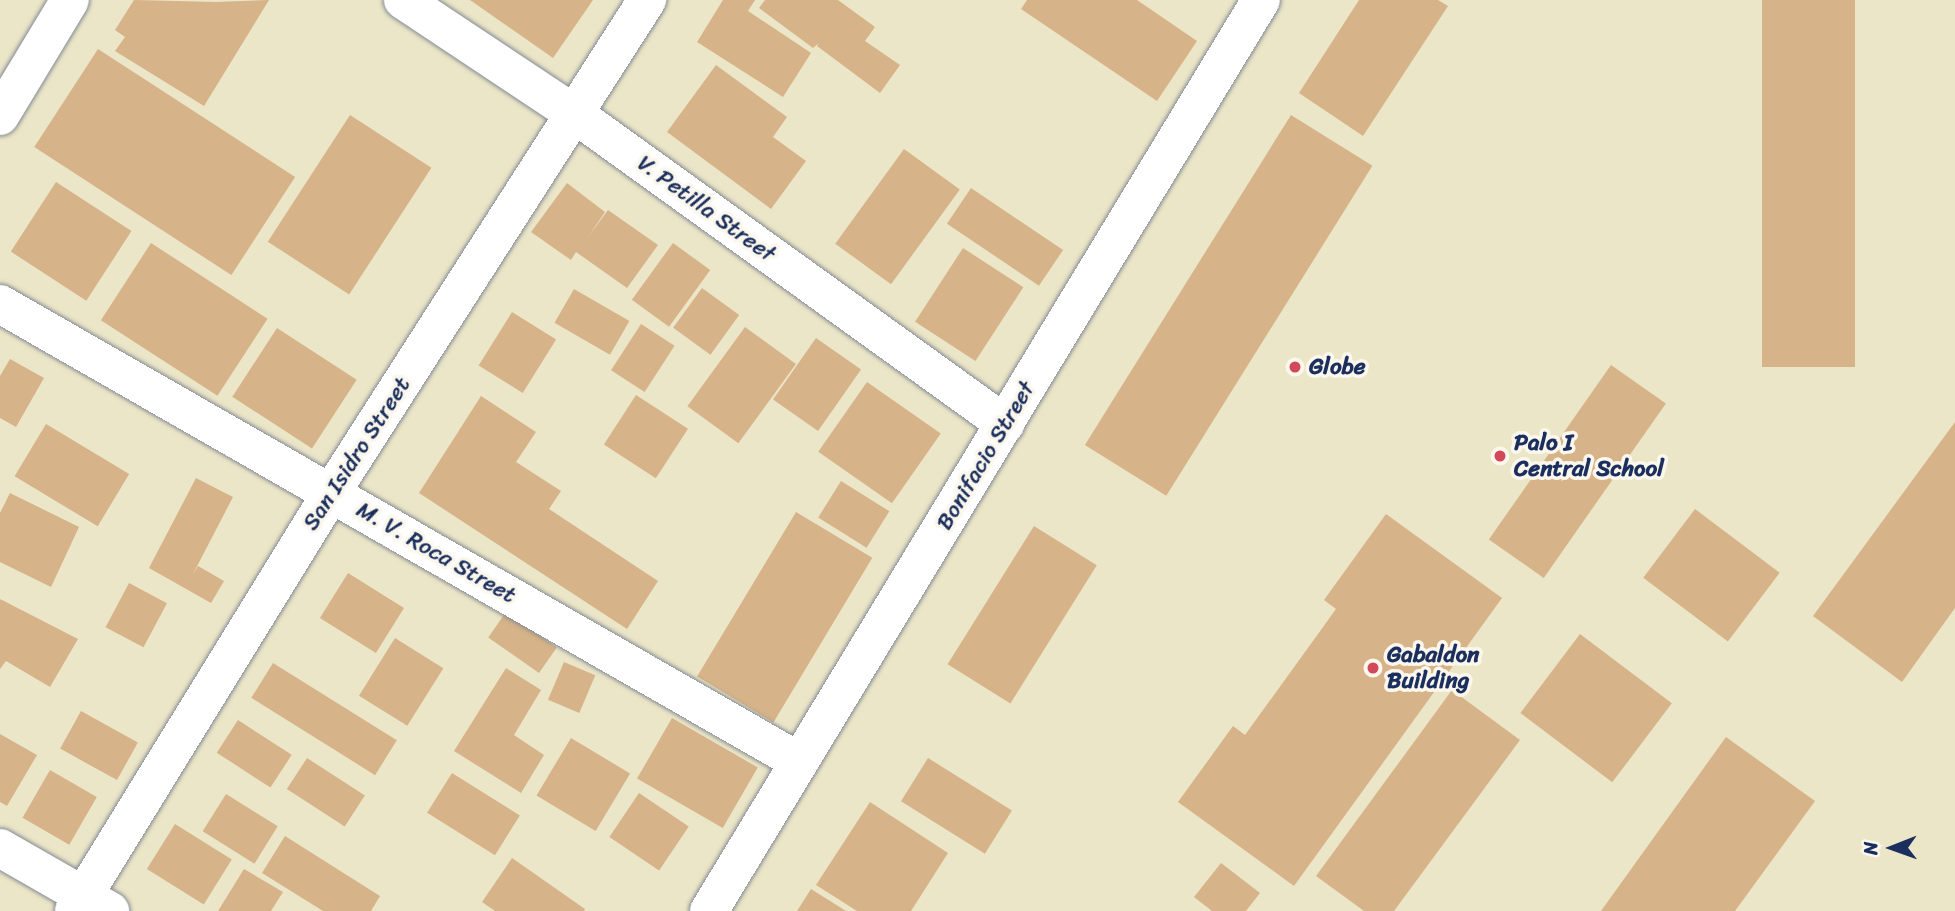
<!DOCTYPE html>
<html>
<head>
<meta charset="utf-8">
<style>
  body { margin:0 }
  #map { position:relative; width:1955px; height:911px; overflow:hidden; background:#ece6c8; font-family:Sriracha,sans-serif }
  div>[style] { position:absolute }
  .building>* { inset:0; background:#d6b388; transform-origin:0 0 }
  .roads { filter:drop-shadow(0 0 2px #848a93) drop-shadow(0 0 2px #848a93) }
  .minor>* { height:38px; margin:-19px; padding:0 19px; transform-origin:19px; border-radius:19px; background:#fff }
  .dots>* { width:19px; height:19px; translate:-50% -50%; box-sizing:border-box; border:4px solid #fbf7ec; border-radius:50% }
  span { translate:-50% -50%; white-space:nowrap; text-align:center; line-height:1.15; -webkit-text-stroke:7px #fbf7ec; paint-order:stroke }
  .street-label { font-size:23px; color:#1b2f5e }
  .poi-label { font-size:23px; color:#1b2f5e; font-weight:700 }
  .left { translate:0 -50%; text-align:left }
  .north { position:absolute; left:1857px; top:813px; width:70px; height:70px; -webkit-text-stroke:5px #fbf7ec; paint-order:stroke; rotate:269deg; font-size:19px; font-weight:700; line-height:28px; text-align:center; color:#1b2f5e }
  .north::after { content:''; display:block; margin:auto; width:24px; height:32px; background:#1b2f5e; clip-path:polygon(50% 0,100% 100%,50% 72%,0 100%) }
</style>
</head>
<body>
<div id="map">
  <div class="building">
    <div style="clip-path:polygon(134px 0,216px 2px,269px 0,204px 106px,115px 51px,125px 37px,115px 30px)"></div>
    <div style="clip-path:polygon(470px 0,593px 0,553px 58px)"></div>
    <div style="clip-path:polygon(723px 0,755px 0,748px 11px,811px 53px,783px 97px,697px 42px)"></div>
    <div style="clip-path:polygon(765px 0,838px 0,875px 27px,865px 41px,900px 65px,880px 93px,817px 46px,819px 43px,813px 48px,759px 8px)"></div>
    <div style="clip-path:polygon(1027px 0,1137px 0,1197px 41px,1157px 101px,1021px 9px)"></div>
    <div style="clip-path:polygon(1359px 0,1438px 0,1448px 6px,1363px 136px,1299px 93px)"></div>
    <div style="left:1762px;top:0;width:93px;height:367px"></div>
    <div style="left:98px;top:49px;width:235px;height:117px;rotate:33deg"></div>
    <div style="clip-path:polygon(716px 65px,787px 117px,773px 137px,806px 161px,771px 209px,667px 132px)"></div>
    <div style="left:350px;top:115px;width:97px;height:151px;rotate:33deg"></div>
    <div style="left:1291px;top:115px;width:96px;height:389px;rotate:32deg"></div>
    <div style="left:904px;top:149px;width:69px;height:117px;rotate:36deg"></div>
    <div style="left:56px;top:182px;width:90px;height:83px;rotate:33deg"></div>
    <div style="clip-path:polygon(567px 183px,605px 212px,588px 237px,608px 210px,658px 245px,627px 288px,576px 252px,571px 260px,531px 232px)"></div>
    <div style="left:971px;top:188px;width:111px;height:43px;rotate:34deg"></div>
    <div style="left:151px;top:243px;width:139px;height:92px;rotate:33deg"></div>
    <div style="left:673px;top:243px;width:46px;height:70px;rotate:36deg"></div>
    <div style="left:963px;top:248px;width:72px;height:88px;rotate:33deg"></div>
    <div style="left:702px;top:288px;width:46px;height:49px;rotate:36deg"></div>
    <div style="left:574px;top:289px;width:64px;height:39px;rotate:30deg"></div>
    <div style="left:512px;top:312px;width:52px;height:63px;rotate:32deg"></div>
    <div style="left:641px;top:324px;width:40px;height:55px;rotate:33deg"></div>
    <div style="left:745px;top:327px;width:63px;height:98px;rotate:36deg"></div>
    <div style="left:277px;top:328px;width:95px;height:82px;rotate:33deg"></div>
    <div style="left:816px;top:338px;width:55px;height:75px;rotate:35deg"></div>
    <div style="clip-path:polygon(10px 359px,44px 378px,16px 427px,0 418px,0 376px)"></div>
    <div style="left:1611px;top:365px;width:67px;height:213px;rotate:35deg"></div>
    <div style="left:867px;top:382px;width:90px;height:85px;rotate:35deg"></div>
    <div style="left:636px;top:395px;width:62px;height:59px;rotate:33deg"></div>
    <div style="clip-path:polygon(481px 396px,536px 432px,516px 462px,561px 491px,549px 509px,658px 581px,627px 629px,419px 493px)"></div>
    <div style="clip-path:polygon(1955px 422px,1955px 608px,1902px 682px,1813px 616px)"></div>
    <div style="left:46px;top:424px;width:97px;height:61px;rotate:31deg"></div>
    <div style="clip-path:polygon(196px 478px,233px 497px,193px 574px,198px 566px,224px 581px,211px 603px,149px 568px)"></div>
    <div style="left:841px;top:481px;width:57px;height:43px;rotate:32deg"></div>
    <div style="clip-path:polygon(10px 493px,79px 527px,51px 587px,0 562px,0 513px)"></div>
    <div style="left:1695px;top:509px;width:106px;height:86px;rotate:37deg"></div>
    <div style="left:796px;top:512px;width:89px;height:192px;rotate:31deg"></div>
    <div style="clip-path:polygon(1386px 514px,1502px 598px,1294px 886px,1178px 802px,1233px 726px,1245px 735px,1336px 609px,1324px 600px)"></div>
    <div style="left:1034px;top:526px;width:74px;height:163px;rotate:32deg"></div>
    <div style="left:348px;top:573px;width:66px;height:53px;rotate:32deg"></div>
    <div style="left:129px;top:583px;width:43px;height:50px;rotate:28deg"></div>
    <div style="clip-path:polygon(0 599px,78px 639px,50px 687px,6px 661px,0 669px)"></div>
    <div style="left:506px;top:612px;width:62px;height:31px;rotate:35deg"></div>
    <div style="left:1580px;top:634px;width:115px;height:99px;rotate:37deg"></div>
    <div style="left:395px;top:638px;width:57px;height:68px;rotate:32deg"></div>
    <div style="left:564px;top:662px;width:34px;height:41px;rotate:23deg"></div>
    <div style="left:273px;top:663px;width:146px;height:41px;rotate:32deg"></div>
    <div style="clip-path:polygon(506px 668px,541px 690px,514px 735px,544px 755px,521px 793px,454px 751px)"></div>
    <div style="clip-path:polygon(1452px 690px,1520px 740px,1394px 911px,1364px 911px,1316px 876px)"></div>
    <div style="left:81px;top:711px;width:65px;height:43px;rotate:29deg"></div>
    <div style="left:672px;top:718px;width:99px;height:70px;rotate:30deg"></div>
    <div style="left:238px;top:720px;width:64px;height:39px;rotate:33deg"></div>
    <div style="clip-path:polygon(0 734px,37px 755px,7px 806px,0 802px)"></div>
    <div style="clip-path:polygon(1726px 737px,1815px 801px,1735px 911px,1601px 911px)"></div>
    <div style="left:571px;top:738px;width:69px;height:67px;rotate:31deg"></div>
    <div style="left:307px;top:758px;width:69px;height:37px;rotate:33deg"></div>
    <div style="left:928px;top:758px;width:99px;height:51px;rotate:32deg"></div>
    <div style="left:50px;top:770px;width:54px;height:55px;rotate:30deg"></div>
    <div style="left:452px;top:773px;width:80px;height:47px;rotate:32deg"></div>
    <div style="left:639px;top:793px;width:60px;height:53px;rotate:34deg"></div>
    <div style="left:226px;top:794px;width:61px;height:44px;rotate:32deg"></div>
    <div style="clip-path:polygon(870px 802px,948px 853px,911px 911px,857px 911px,816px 885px)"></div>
    <div style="left:175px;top:824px;width:67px;height:53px;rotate:32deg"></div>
    <div style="clip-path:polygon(285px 836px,380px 896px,371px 911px,323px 911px,262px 873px)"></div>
    <div style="clip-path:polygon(512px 858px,585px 909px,584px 911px,495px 911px,482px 902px)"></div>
    <div style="clip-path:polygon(1221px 863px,1260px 893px,1246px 911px,1212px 911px,1194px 897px)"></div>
    <div style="clip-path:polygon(244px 869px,283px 892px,271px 911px,218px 911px)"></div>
    <div style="clip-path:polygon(811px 889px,846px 911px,797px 911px)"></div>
  </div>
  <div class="roads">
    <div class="minor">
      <div style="left:403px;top:0;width:208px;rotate:33.6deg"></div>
      <div style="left:576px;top:115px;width:529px;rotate:35.76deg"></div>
      <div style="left:0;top:116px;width:135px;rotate:-58.9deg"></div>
      <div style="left:0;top:304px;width:920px;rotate:29.8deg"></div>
      <div style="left:0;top:848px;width:127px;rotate:29.8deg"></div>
      <div style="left:74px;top:911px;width:491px;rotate:-58.4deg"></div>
      <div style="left:331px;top:493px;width:586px;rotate:-57.34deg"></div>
      <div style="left:709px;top:911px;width:1065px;rotate:-58.79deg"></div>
    </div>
  </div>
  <div class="dots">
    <div style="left:1295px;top:367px;background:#d1495b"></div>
    <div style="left:1500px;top:456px;background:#d1495b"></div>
    <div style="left:1373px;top:668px;background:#d1495b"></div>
  </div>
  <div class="street-label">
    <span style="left:706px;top:209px;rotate:36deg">V. Petilla Street</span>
    <span style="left:357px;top:454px;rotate:-57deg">San Isidro Street</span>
    <span style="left:986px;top:456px;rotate:-59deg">Bonifacio Street</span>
    <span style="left:436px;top:553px;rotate:30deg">M. V. Roca Street</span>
  </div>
  <div class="poi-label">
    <span class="left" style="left:1309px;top:367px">Globe</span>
    <span class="left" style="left:1514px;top:456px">Palo I<br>Central School</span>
    <span class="left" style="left:1387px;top:668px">Gabaldon<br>Building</span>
  </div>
  <div class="north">N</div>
</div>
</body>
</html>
